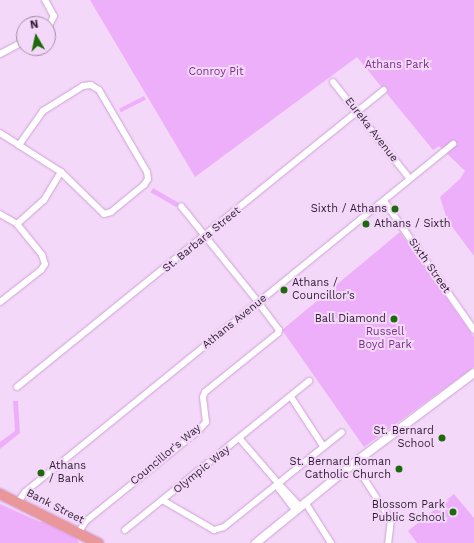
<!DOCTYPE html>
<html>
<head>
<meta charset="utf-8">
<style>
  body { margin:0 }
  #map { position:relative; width:474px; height:543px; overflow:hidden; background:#f4d8f9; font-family:"Work Sans",sans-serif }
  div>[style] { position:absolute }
  .green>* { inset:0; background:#eeaffa; transform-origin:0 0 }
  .roads { filter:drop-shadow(0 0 1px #cea2d7) drop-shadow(0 0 1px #cea2d7) }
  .minor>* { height:6px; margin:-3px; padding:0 3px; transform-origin:3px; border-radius:3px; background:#fff }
  .tertiary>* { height:8px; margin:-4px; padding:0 4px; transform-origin:4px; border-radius:4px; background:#fff }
  .primary>* { height:10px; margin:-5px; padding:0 5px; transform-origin:5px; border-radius:5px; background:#ea979b }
  .dots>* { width:11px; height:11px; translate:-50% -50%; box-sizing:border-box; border:2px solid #f4d8f9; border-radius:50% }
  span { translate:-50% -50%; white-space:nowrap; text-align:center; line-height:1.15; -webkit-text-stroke:4px #f4d8f9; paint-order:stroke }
  .park-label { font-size:11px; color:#7b2f89 }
  .street-label { font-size:11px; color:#301f34 }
  .poi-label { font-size:11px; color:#301f34 }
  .right { translate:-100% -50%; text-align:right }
  .left { translate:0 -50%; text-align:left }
  .north { position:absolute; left:16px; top:16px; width:40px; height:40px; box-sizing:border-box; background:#f4d8f9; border:1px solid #a68eaa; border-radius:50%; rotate:351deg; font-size:11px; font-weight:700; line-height:16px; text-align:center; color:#301f34 }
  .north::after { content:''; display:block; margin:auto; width:14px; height:18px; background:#1c6a0b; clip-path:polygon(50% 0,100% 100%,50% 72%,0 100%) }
</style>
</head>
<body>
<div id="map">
  <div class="green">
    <div style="clip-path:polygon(90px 0,474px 0,474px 256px,447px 220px,440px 197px,460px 179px,465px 171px,439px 146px,433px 150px,357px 57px,195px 177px)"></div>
    <div style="left:144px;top:96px;width:4px;height:28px;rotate:63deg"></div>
    <div style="left:153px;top:188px;width:30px;height:5px;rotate:30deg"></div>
    <div style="clip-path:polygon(400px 232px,474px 337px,474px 367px,364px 447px,282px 330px)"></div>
    <div style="clip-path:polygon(13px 401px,18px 401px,20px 433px,0 449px,0 442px,15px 431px)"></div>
    <div style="clip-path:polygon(454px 494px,474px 518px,474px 543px,417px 543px,408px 531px)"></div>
    <div style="clip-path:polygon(0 504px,40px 522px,44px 521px,76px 537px,79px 543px,0 543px)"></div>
  </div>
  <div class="roads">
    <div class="minor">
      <div style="left:45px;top:0;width:18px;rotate:61deg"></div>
      <div style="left:54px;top:16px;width:13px;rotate:117deg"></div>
      <div style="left:0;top:54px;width:27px;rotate:-28deg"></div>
      <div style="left:333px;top:82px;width:122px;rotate:51.6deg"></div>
      <div style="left:0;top:133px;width:72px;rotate:32.6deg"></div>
      <div style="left:61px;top:172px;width:60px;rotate:44.3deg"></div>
      <div style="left:104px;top:214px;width:7px;rotate:-16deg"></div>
      <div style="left:111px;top:212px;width:43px;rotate:-39.3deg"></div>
      <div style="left:144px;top:185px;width:7px;rotate:-56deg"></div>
      <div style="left:148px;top:179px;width:7px;rotate:-98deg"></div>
      <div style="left:147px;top:172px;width:95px;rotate:-120.3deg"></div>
      <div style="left:99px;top:90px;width:9px;rotate:-148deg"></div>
      <div style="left:91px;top:85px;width:8px;rotate:173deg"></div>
      <div style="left:83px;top:86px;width:47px;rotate:148deg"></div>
      <div style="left:43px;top:111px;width:42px;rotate:125.2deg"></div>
      <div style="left:384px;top:201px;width:157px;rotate:55.1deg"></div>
      <div style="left:0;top:214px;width:20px;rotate:30deg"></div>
      <div style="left:17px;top:224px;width:40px;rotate:51deg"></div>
      <div style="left:42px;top:255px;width:9px;rotate:72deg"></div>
      <div style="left:45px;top:264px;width:7px;rotate:124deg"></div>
      <div style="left:41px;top:270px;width:52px;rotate:142deg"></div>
      <div style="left:17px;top:224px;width:36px;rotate:-42deg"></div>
      <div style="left:44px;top:200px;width:33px;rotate:-59deg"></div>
      <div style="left:17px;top:387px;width:472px;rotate:-39deg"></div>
      <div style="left:291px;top:397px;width:59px;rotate:56.9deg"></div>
      <div style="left:240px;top:439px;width:58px;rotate:49.2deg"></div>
      <div style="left:354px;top:463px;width:68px;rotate:57deg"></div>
      <div style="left:391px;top:520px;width:23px;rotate:97deg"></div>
      <div style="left:164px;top:501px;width:58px;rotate:30.1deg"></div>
      <div style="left:214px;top:530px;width:10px;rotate:-17deg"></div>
      <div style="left:224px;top:527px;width:151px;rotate:-38.8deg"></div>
      <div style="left:18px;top:502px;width:12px;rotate:-55deg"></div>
      <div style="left:25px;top:492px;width:552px;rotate:-39.11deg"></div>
      <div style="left:305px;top:502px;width:49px;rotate:57.6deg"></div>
      <div style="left:295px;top:510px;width:26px;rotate:-127deg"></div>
      <div style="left:279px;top:489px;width:6px;rotate:-99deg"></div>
      <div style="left:278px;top:483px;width:33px;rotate:47deg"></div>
      <div style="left:125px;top:530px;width:237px;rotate:-39deg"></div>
      <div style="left:79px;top:532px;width:13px;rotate:-58deg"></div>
      <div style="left:86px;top:521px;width:144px;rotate:-38.8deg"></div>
      <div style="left:198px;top:431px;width:12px;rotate:-48deg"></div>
      <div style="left:206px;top:422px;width:25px;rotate:-97deg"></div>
      <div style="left:203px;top:397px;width:5px;rotate:-68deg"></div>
      <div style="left:205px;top:392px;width:94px;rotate:-38.9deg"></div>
      <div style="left:278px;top:333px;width:3px;rotate:-72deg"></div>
      <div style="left:279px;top:330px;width:34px;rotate:-127deg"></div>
      <div style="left:259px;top:303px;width:124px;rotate:-128.8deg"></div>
    </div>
    <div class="tertiary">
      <div style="left:256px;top:543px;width:127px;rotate:-39.2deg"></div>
      <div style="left:354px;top:463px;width:150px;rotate:-36.9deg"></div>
    </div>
    <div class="primary">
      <div style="left:0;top:494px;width:110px;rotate:26.6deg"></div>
    </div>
  </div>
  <div class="dots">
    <div style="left:395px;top:209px;background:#1c6a0b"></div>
    <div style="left:366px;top:224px;background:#1c6a0b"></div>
    <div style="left:284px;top:290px;background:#1c6a0b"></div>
    <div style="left:394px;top:319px;background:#1c6a0b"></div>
    <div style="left:442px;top:438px;background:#1c6a0b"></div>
    <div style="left:399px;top:469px;background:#1c6a0b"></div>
    <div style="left:41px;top:473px;background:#1c6a0b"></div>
    <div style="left:453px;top:512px;background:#1c6a0b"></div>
  </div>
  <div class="park-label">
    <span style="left:397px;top:65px">Athans Park</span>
    <span style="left:216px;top:72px">Conroy Pit</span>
    <span style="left:385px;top:339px">Russell<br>Boyd Park</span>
  </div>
  <div class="street-label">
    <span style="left:371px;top:130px;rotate:52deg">Eureka Avenue</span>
    <span style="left:202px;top:240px;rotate:-39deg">St. Barbara Street</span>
    <span style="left:429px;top:266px;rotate:55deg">Sixth Street</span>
    <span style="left:235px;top:322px;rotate:-39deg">Athans Avenue</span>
    <span style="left:166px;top:455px;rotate:-40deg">Councillor's Way</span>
    <span style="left:202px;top:470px;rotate:-39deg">Olympic Way</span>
    <span style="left:55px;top:507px;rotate:27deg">Bank Street</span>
  </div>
  <div class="poi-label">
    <span class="right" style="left:387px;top:209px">Sixth / Athans</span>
    <span class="left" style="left:374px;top:224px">Athans / Sixth</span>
    <span class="left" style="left:292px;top:290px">Athans /<br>Councillor's</span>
    <span class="right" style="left:386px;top:319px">Ball Diamond</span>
    <span class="right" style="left:434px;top:438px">St. Bernard<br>School</span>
    <span class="right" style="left:391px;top:469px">St. Bernard Roman<br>Catholic Church</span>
    <span class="left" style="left:49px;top:473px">Athans<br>/ Bank</span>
    <span class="right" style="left:445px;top:512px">Blossom Park<br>Public School</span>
  </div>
  <div class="north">N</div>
</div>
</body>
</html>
